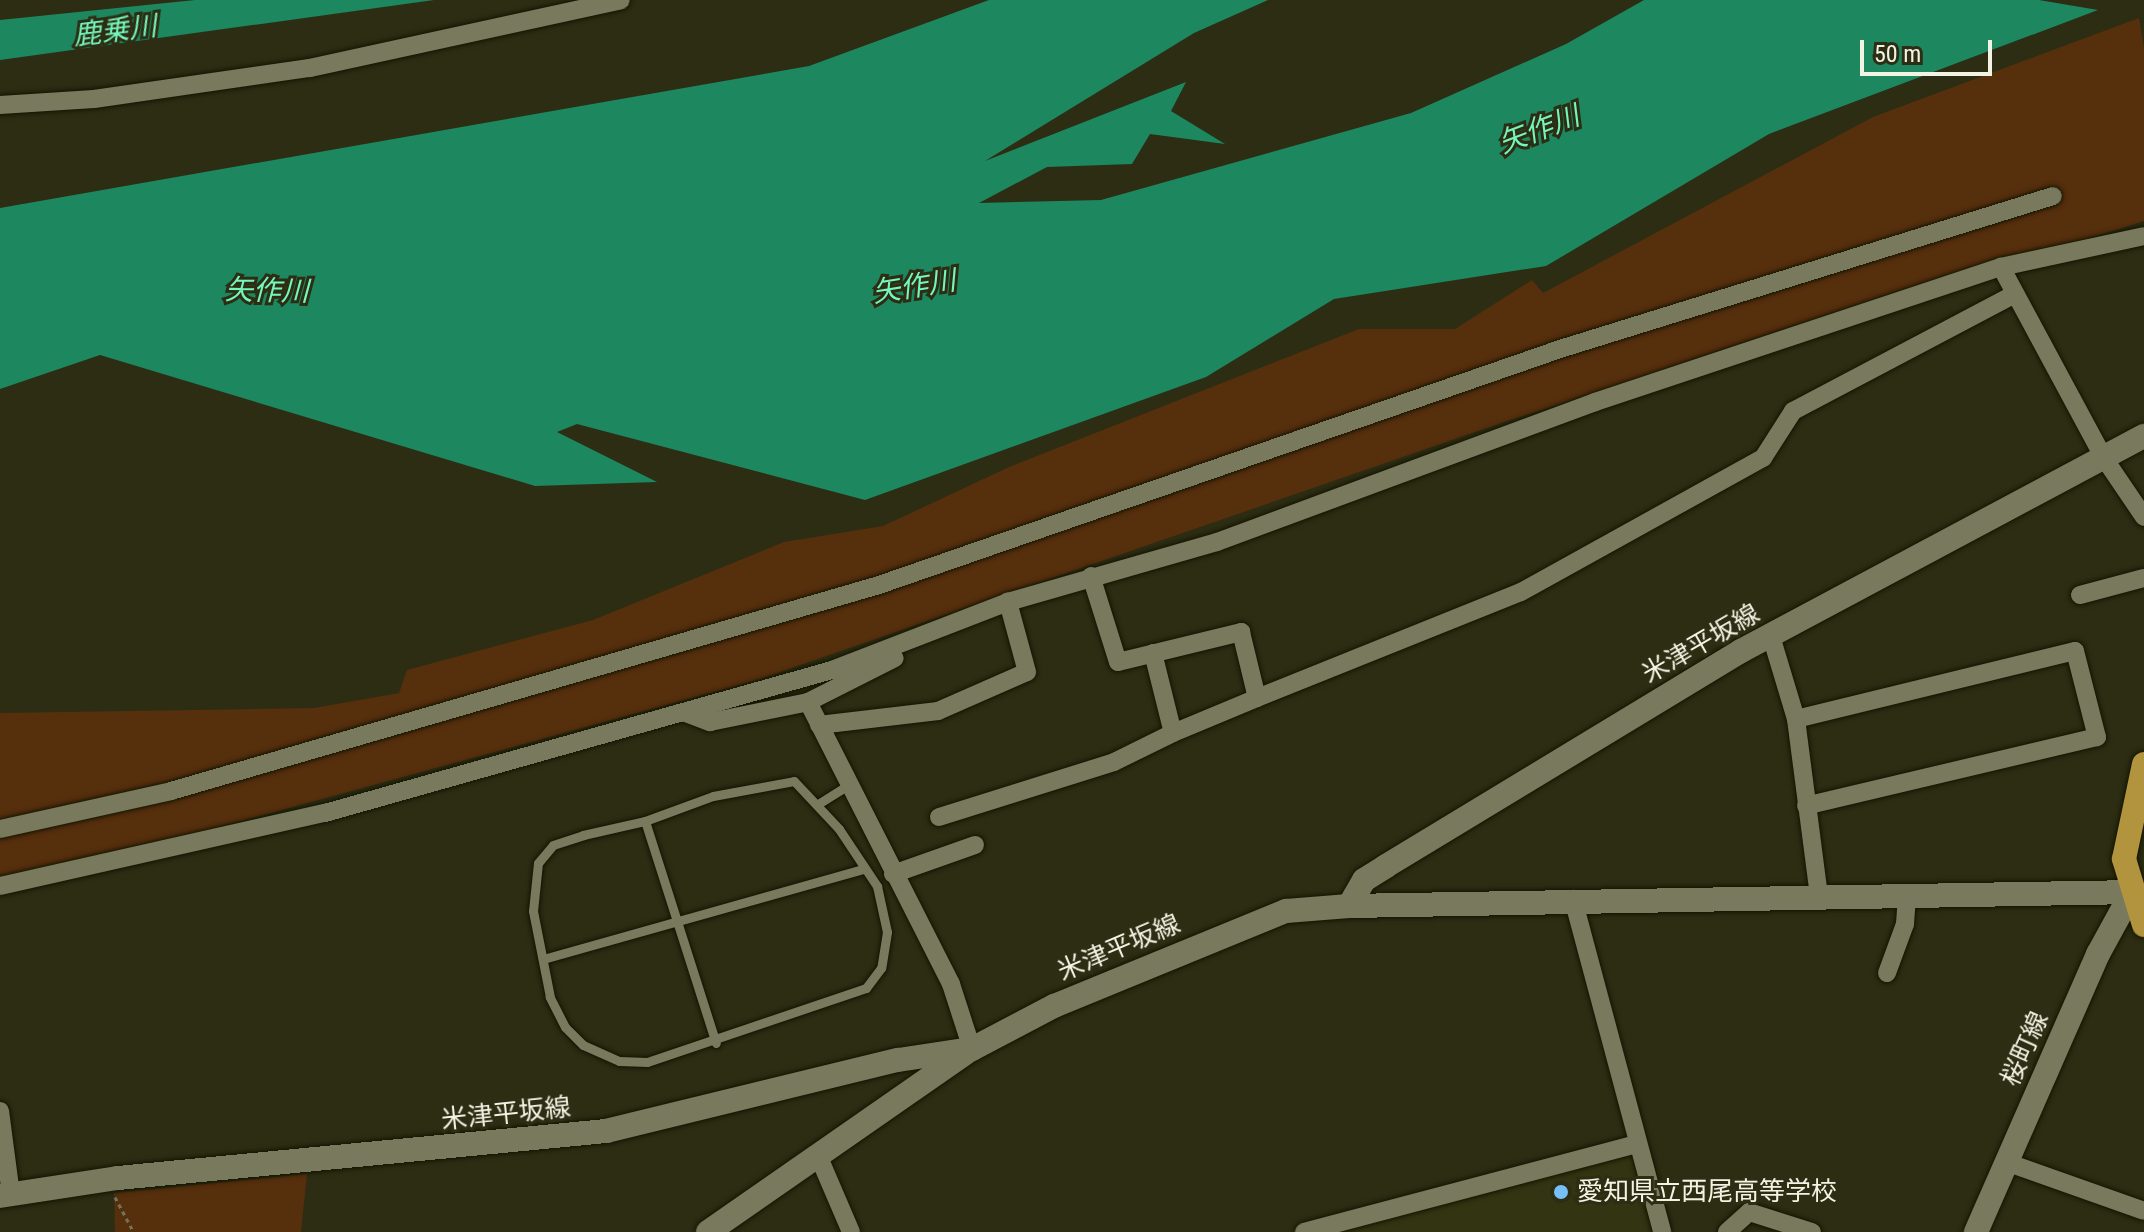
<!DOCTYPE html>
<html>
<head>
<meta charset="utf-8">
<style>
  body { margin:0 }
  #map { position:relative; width:2144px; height:1232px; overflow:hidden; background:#2c2d13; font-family:"Roboto Condensed","Noto Sans JP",sans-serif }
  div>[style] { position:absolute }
  .built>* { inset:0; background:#333412 }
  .green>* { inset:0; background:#562f0d }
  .water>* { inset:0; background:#1d8760 }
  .path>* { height:3px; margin-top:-1.5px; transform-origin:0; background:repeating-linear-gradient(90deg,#73745d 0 4px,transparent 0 8px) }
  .roads { filter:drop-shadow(0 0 2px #151500) drop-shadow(0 0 2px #151500) }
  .lane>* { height:9px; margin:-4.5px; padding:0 4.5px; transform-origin:4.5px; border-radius:4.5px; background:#78795d }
  .street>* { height:18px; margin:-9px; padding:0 9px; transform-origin:9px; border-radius:9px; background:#78795d }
  .secondary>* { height:24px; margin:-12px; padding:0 12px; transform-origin:12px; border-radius:12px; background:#78795d }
  .primary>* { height:24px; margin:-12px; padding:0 12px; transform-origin:12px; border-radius:12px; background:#b2933e }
  .dots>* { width:22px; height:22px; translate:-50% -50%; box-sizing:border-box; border:4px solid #2c2d13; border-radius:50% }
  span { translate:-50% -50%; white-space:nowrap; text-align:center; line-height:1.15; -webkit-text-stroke:6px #2c2d13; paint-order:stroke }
  .street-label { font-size:26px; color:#f2f3e3 }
  .poi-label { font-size:26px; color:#f2f3e3 }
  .left { translate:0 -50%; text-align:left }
  .water-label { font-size:28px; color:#74f6bd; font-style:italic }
  .scale { position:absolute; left:1860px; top:40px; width:132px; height:36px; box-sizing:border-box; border:4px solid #f2f3e3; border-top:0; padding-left:10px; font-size:24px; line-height:28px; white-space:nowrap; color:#f2f3e3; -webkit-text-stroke:6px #2c2d13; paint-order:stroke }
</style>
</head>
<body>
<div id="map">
  <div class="built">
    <div style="clip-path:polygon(1631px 1152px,1652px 1232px,1328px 1232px)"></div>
  </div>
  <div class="green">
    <div style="clip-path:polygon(2139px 18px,2144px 48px,2144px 221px,1510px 420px,754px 681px,161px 843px,0 879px,0 713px,314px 708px,399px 693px,407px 670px,593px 620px,784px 542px,883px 526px,1009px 467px,1359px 329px,1455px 329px,1532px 280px,1543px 293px,1873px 117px)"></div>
    <div style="clip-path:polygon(307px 1174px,301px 1232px,115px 1232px,114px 1193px)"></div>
  </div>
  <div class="water">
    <div style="clip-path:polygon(195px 0,434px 0,0 60px,0 20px)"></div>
    <div style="clip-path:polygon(989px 0,1268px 0,1194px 33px,985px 161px,1186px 82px,1171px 111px,1225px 144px,1150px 134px,1132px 164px,1047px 167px,979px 203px,1101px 200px,1411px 113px,1566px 44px,1644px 0,2039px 0,2098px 10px,1769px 134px,1546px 266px,1334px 299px,1206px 377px,865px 500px,577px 424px,557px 432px,657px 482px,535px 486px,100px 355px,0 389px,0 208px,809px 66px)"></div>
  </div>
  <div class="path">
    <div style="left:115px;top:1197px;width:40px;rotate:62deg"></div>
  </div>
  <div class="roads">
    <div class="lane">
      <div style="left:794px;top:781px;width:66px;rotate:46.8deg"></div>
      <div style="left:839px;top:829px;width:69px;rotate:56.3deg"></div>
      <div style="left:877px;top:886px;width:47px;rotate:77.7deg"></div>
      <div style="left:887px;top:932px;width:36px;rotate:99deg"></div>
      <div style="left:881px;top:968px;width:25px;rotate:127deg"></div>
      <div style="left:866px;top:988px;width:231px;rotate:161.3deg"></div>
      <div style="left:647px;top:1062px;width:28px;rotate:-178deg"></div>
      <div style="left:619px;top:1061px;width:39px;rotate:-156deg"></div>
      <div style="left:583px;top:1045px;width:25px;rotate:-135deg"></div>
      <div style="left:565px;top:1027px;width:34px;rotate:-117deg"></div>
      <div style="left:550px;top:997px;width:88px;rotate:-101.2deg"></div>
      <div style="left:533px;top:911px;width:48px;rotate:-84.1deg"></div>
      <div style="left:538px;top:863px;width:23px;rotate:-50deg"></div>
      <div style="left:553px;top:845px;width:32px;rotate:-18deg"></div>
      <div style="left:583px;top:835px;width:64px;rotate:-12.7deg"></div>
      <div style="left:645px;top:821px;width:72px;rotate:-20.2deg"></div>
      <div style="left:713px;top:796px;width:82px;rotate:-10.5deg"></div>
      <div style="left:818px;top:804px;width:36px;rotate:-32deg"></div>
      <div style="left:645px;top:821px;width:233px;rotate:72.3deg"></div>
      <div style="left:543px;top:959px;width:333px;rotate:-15.7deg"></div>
    </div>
    <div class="street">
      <div style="left:0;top:105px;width:94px;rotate:-3.7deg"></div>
      <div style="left:94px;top:99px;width:218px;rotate:-8.2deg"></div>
      <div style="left:310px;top:68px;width:318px;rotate:-12.3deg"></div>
      <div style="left:2001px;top:267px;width:217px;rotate:61.7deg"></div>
      <div style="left:2104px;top:458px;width:71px;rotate:55.9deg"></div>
      <div style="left:1091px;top:576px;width:90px;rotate:72.6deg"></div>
      <div style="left:1118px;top:662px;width:127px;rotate:-13.7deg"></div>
      <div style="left:1241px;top:632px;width:68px;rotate:76.4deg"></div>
      <div style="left:1257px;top:698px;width:284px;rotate:-21.9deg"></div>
      <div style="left:1521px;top:592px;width:277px;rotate:-29deg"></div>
      <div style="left:1763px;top:458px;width:56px;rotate:-57.4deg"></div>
      <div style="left:1793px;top:411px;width:251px;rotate:-27.8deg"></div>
      <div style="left:2080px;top:595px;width:66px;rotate:-14.9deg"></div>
      <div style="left:1771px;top:636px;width:87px;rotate:73.2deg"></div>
      <div style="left:1796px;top:719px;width:179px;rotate:82.6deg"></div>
      <div style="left:1153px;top:653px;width:82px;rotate:76deg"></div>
      <div style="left:1173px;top:733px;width:91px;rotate:-22.6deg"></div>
      <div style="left:808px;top:702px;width:316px;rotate:63.1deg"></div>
      <div style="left:951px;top:984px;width:68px;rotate:72.1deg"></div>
      <div style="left:686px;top:713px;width:26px;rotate:21deg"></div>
      <div style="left:710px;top:722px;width:100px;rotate:-11.5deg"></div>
      <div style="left:808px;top:702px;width:97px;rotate:-26.8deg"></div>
      <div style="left:1796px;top:719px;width:287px;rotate:-13.7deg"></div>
      <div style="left:2075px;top:651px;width:89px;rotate:75.7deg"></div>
      <div style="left:2097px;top:737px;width:299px;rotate:166.7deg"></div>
      <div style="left:819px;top:725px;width:120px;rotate:-6.7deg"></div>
      <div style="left:938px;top:711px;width:97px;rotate:-23.7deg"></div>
      <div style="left:1027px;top:672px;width:73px;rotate:-105.2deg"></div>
      <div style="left:939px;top:817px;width:183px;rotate:-17.4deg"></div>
      <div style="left:1114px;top:762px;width:66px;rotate:-26.2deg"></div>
      <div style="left:0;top:829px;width:175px;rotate:-12.5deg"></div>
      <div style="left:171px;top:791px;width:737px;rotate:-16.22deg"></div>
      <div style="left:879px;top:585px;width:721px;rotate:-19.11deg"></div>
      <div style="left:1560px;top:349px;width:516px;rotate:-17.24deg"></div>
      <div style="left:893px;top:874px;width:87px;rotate:-19.5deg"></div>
      <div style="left:0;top:886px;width:333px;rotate:-12.7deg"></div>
      <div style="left:325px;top:813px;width:527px;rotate:-15.75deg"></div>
      <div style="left:832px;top:670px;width:189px;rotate:-21.1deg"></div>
      <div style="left:1008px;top:602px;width:217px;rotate:-16deg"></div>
      <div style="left:1217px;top:542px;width:403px;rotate:-20.3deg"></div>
      <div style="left:1595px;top:402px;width:428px;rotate:-18.4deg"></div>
      <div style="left:2001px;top:267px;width:146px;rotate:-12.2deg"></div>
      <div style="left:1573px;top:899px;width:345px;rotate:75deg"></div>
      <div style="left:1887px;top:973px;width:52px;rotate:-69.8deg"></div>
      <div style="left:1905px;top:924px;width:28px;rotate:-86deg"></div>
      <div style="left:0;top:1111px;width:84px;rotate:82.5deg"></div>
      <div style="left:818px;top:1155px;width:84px;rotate:66.8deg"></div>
      <div style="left:2006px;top:1162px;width:146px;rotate:19.5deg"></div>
      <div style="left:1304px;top:1232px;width:345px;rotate:-14.8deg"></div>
      <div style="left:1727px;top:1232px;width:30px;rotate:-42deg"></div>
      <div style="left:1749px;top:1212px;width:66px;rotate:17.6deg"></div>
    </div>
    <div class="secondary">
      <div style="left:1349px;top:906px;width:783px;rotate:-1.02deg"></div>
      <div style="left:2132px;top:892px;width:71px;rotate:118.7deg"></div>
      <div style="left:2098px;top:954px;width:304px;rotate:113.7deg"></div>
      <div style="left:0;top:1196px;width:119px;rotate:-8.7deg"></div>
      <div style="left:118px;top:1178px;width:490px;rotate:-5.5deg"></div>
      <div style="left:606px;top:1131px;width:301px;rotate:-13.7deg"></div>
      <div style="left:898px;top:1060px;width:75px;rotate:-8.5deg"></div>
      <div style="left:972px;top:1049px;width:93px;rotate:-27.7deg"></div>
      <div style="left:1054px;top:1006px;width:251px;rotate:-22.3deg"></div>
      <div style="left:1286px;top:911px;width:63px;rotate:-4.5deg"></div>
      <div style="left:1349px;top:906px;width:30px;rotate:-60deg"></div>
      <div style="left:1364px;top:880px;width:26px;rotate:-32deg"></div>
      <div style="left:1386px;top:866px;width:415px;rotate:-31.2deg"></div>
      <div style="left:1741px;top:651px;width:457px;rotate:-28.1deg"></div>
      <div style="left:708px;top:1232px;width:314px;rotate:-34.8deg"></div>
    </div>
    <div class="primary">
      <div style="left:2144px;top:764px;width:97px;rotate:101.9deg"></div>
      <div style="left:2124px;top:859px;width:69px;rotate:73.1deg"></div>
    </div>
  </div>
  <div class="dots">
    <div style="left:1561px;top:1192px;background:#76c0f7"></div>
  </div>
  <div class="street-label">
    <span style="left:1701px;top:644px;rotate:-30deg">米津平坂線</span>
    <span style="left:1119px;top:948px;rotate:-23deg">米津平坂線</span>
    <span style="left:2025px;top:1049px;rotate:-66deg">桜町線</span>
    <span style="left:506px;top:1114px;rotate:-6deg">米津平坂線</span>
  </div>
  <div class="poi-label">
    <span class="left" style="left:1577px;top:1192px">愛知県立西尾高等学校</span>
  </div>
  <div class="water-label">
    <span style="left:115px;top:31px;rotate:-7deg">鹿乗川</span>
    <span style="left:1539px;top:130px;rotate:-21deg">矢作川</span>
    <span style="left:914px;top:287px;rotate:-9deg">矢作川</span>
    <span style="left:267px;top:291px;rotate:1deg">矢作川</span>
  </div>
  <div class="scale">50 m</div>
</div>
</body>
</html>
